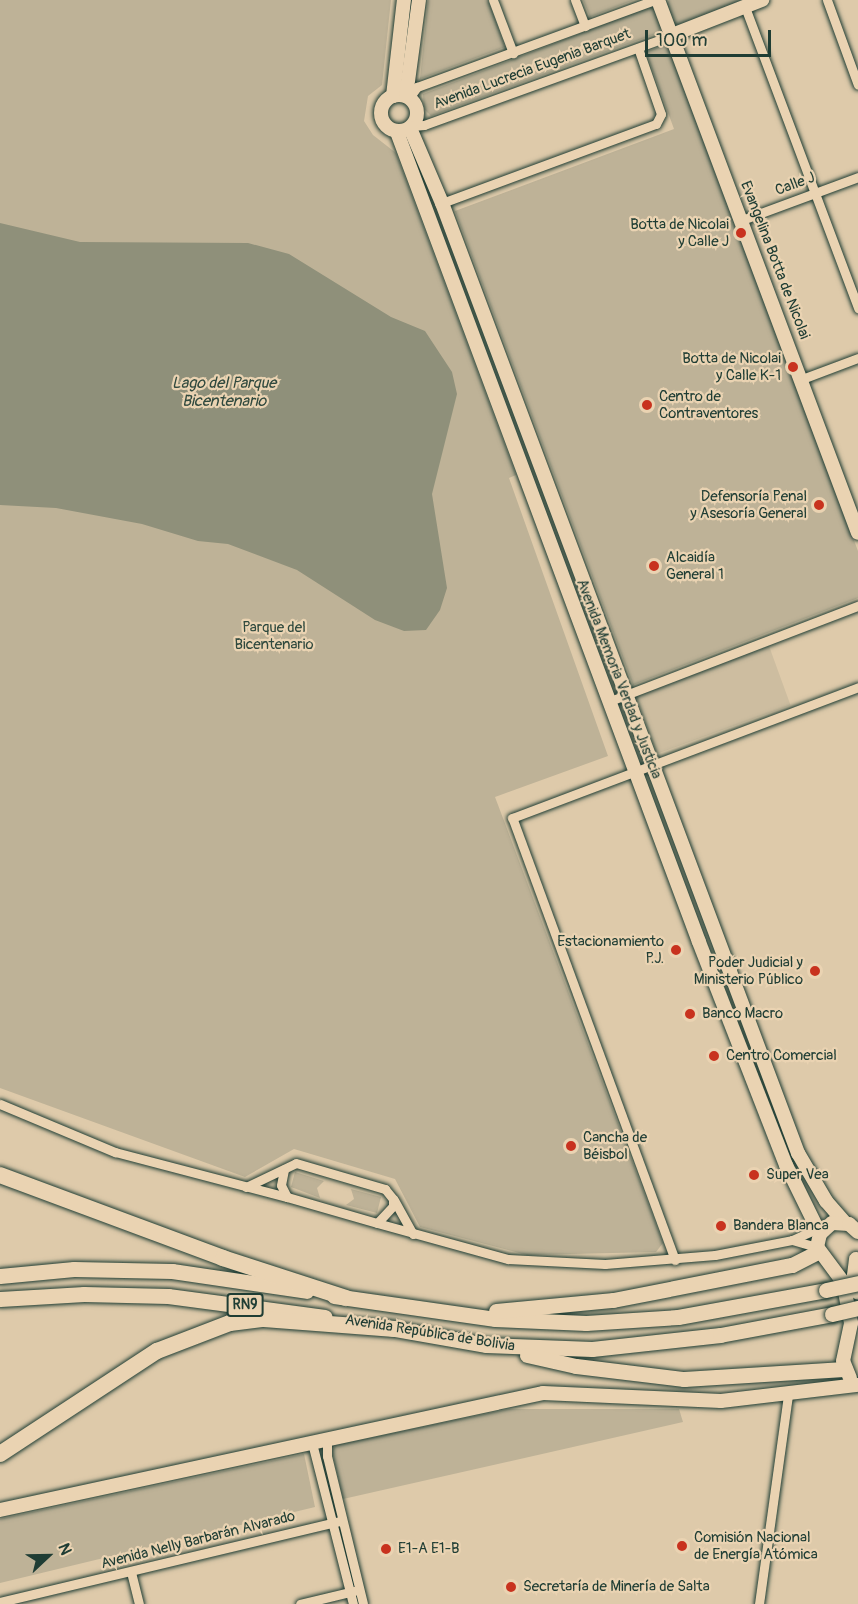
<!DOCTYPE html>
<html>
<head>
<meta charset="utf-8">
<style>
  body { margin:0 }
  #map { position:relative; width:858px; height:1604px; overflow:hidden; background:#decaaa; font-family:Pangolin,sans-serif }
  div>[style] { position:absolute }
  .built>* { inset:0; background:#cdbda0; transform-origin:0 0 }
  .green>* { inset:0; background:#beb297 }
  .water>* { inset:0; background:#8f907a }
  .roads { filter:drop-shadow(0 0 2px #1f3d34) drop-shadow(0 0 2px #1f3d34) }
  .street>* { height:9px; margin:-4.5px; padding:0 4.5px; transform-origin:4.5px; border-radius:4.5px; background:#ead3b2 }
  .secondary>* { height:14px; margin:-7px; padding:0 7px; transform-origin:7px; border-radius:7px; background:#ead3b2 }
  .secondary>.ring { margin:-7px; padding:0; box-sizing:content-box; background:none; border:14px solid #ead3b2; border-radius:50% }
  .primary>* { height:15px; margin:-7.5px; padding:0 7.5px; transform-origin:7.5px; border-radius:7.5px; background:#ead3b2 }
  .highway>* { height:16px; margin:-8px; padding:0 8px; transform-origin:8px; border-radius:8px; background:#ead3b2 }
  .bridges { filter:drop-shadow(0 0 2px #1f3d34) drop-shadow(0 0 2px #1f3d34) }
  .primary-bridge>* { height:15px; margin:-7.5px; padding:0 7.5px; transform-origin:7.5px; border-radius:7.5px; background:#ead3b2 }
  .dots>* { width:16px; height:16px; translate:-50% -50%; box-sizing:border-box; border:3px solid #ead3b2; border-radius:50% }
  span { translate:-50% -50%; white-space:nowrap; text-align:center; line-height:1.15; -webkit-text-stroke:4.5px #ead3b2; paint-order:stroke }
  .shield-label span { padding:2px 4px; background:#ead3b2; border:2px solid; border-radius:4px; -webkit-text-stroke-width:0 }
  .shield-label { font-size:14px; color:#1f3d34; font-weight:700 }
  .street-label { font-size:15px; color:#1f3d34 }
  .poi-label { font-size:15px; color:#1f3d34 }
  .right { translate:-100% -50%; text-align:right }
  .left { translate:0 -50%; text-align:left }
  .park-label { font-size:15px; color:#2f493e }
  .water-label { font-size:16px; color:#30493e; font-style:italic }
  .north { position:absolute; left:18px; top:1526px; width:60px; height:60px; -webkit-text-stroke:4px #ead3b2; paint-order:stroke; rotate:68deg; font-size:16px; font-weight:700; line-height:24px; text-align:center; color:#1f3d34 }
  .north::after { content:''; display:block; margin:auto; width:21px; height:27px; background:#1f3d34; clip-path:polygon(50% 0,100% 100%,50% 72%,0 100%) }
  .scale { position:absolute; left:645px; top:30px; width:126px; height:27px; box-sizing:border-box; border:3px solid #1f3d34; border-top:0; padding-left:8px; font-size:18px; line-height:21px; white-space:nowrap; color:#1f3d34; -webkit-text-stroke:4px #ead3b2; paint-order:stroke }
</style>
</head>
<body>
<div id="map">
  <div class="built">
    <div style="left:769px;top:646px;width:63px;height:142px;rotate:70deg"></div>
  </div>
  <div class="green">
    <div style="clip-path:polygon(0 0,391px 0,382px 85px,368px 96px,364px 121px,373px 135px,396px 153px,516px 475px,509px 478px,608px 756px,495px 797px,663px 1243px,656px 1252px,527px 1255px,420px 1227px,395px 1179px,294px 1149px,245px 1177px,0 1088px)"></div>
    <div style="clip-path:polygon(428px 0,488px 0,505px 47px,420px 79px)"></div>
    <div style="clip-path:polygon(583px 0,634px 0,590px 17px)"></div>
    <div style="clip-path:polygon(669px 0,748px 0,682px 25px,674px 24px,666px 5px)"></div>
    <div style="clip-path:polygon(649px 7px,655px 9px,661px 27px,658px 33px,431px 116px,424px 109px,423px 94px)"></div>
    <div style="clip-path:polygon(667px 44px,858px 551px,858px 598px,633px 685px,455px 211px,674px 129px,646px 52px)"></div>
    <div style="clip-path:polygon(295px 1172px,324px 1181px,317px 1188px,320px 1198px,291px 1187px)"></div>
    <div style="clip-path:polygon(351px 1189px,381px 1197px,377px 1213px,346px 1205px,354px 1199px)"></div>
    <div style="clip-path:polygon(509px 1409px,679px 1409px,683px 1422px,343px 1499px,332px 1451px,336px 1445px)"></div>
    <div style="clip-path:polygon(304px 1454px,315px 1507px,0 1583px,0 1519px)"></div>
  </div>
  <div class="water">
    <div style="clip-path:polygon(0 223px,80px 242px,248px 243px,289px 254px,391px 317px,425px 331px,452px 372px,457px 394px,432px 494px,447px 588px,440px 610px,426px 630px,404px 631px,375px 620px,297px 570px,228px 544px,198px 541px,142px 524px,56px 508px,0 505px)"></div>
  </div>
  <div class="roads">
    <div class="street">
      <div style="left:493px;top:0;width:57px;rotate:69.3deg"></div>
      <div style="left:575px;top:0;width:28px;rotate:69deg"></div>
      <div style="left:827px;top:0;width:90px;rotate:70deg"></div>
      <div style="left:745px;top:7px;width:322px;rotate:69.4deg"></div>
      <div style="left:409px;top:98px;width:14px;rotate:-54deg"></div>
      <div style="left:417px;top:87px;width:253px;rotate:-20.1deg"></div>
      <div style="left:413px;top:126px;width:11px;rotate:-5deg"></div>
      <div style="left:424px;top:125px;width:264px;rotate:-19.9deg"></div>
      <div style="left:442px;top:203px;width:228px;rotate:-20.3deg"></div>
      <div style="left:656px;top:124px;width:11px;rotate:-63deg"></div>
      <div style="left:661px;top:114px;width:70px;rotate:-109.2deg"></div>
      <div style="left:742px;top:220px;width:124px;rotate:-20.3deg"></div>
      <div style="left:802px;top:379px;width:60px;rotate:-20.6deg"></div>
      <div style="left:610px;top:701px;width:266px;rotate:-21deg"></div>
      <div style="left:0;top:1104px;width:125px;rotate:22.7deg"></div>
      <div style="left:115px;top:1152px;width:178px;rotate:14.7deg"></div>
      <div style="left:246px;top:1187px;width:55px;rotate:-25.6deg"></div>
      <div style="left:296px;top:1163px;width:93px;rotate:16.3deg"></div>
      <div style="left:385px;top:1189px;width:13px;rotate:51deg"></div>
      <div style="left:393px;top:1199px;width:7px;rotate:90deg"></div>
      <div style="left:393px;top:1206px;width:23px;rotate:133deg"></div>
      <div style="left:377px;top:1223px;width:94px;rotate:-163.9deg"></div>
      <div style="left:287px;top:1197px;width:13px;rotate:-117deg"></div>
      <div style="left:281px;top:1185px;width:16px;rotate:-79deg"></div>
      <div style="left:394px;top:1200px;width:39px;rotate:61deg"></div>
      <div style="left:377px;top:1223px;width:136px;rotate:15.4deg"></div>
      <div style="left:508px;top:1259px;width:97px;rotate:3deg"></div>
      <div style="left:605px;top:1264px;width:110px;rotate:-4.7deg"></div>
      <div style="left:715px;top:1255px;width:78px;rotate:-11deg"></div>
      <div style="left:792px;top:1240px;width:32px;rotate:-24deg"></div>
      <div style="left:792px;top:1240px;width:26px;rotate:16deg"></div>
      <div style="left:675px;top:1260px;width:471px;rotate:-110.2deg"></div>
      <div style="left:512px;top:818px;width:370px;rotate:-20.7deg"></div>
      <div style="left:327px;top:1439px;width:17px;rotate:90deg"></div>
      <div style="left:327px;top:1456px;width:152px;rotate:76.3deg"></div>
      <div style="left:312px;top:1443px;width:166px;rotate:75.7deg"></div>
      <div style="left:131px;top:1572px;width:33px;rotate:76deg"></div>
      <div style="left:0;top:1602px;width:350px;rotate:-13.4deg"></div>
      <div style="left:300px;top:1604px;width:56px;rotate:-13.5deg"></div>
      <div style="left:759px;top:1604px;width:212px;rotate:-82.1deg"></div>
    </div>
    <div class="secondary">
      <div style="left:658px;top:0;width:569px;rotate:69.43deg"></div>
      <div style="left:672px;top:35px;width:97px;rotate:-21.3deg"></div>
      <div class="ring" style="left:381px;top:95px;width:22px;height:22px"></div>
      <div style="left:393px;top:96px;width:97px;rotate:-83.5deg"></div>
      <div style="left:406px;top:96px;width:97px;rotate:-82.3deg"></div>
      <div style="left:410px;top:128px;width:82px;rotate:66.9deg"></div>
      <div style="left:442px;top:203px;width:1015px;rotate:69.46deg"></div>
      <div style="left:798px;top:1153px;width:56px;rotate:59.7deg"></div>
      <div style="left:826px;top:1201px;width:28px;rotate:49deg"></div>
      <div style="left:397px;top:132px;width:864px;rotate:69.55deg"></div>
      <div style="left:699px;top:942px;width:239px;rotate:68.7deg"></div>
      <div style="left:786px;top:1165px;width:77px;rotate:63.8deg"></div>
      <div style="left:856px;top:1259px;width:17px;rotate:97deg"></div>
      <div style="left:854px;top:1276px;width:17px;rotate:77deg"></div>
      <div style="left:850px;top:1378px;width:18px;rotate:-112deg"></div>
      <div style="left:843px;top:1361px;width:39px;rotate:-78deg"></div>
      <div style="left:851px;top:1323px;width:42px;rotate:-101deg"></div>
      <div style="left:843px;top:1282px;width:44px;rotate:-126.6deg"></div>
      <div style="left:817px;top:1247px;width:13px;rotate:-77deg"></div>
      <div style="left:820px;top:1234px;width:16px;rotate:-43deg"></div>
      <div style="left:832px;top:1223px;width:17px;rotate:3deg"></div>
      <div style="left:849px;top:1224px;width:12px;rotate:42deg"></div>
      <div style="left:0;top:1510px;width:555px;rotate:-12.16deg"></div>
      <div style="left:543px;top:1393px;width:178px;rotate:2.6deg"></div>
      <div style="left:721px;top:1401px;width:138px;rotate:-6.7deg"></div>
    </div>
    <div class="primary">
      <div style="left:0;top:1276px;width:74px;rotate:-5.4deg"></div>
      <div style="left:74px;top:1269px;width:98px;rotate:1.2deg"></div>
      <div style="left:172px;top:1271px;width:136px;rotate:8.4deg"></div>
      <div style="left:334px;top:1296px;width:163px;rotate:8.1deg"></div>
      <div style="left:495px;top:1319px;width:91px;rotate:2.5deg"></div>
      <div style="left:586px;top:1323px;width:92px;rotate:-3.7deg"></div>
      <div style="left:678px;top:1317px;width:150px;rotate:-10.3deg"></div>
      <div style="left:0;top:1299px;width:84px;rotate:-3.4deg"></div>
      <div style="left:84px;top:1294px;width:84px;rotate:1.4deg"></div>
      <div style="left:168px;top:1296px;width:158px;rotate:7.6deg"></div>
      <div style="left:496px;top:1311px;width:118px;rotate:-5.4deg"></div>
      <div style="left:613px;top:1300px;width:182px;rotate:-11.1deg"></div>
      <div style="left:792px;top:1265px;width:29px;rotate:-27deg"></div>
      <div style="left:384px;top:1327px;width:104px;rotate:10deg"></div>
      <div style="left:486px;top:1345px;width:106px;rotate:2.2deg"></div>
      <div style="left:592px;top:1349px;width:129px;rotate:-6.2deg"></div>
      <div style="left:720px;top:1335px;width:114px;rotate:-10.6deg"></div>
      <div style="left:527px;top:1355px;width:50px;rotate:12.7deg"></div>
      <div style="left:576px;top:1366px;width:109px;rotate:6.9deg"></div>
      <div style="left:684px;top:1379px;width:160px;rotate:-3.6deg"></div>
    </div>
    <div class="highway">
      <div style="left:0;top:1175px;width:238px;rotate:20.4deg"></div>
      <div style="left:223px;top:1258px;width:129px;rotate:18deg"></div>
      <div style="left:0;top:1454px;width:188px;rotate:-33.3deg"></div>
      <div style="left:157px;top:1351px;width:78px;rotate:-21deg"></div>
      <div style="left:230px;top:1323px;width:34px;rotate:-7deg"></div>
      <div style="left:264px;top:1319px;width:131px;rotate:4.4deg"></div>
    </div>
  </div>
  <div class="bridges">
    <div class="primary-bridge">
      <div style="left:826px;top:1290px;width:33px;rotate:-12deg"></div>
      <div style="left:832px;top:1314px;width:27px;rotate:-13deg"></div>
    </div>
  </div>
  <div class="dots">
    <div style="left:741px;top:233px;background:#c8321e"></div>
    <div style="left:793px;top:367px;background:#c8321e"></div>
    <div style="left:647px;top:405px;background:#c8321e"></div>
    <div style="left:819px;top:505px;background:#c8321e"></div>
    <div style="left:654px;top:566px;background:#c8321e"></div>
    <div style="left:676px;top:950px;background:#c8321e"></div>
    <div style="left:815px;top:971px;background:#c8321e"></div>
    <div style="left:690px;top:1014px;background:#c8321e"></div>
    <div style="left:714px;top:1056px;background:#c8321e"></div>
    <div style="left:571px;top:1146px;background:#c8321e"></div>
    <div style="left:754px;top:1175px;background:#c8321e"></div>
    <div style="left:721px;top:1226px;background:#c8321e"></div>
    <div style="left:682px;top:1546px;background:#c8321e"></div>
    <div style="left:386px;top:1549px;background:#c8321e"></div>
    <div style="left:511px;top:1587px;background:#c8321e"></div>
  </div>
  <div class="shield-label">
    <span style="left:245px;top:1305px">RN9</span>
  </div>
  <div class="street-label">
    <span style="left:532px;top:69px;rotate:-20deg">Avenida Lucrecia Eugenia Barquet</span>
    <span style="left:795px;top:184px;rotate:-20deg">Calle J</span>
    <span style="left:775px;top:260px;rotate:69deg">Evangelina Botta de Nicolai</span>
    <span style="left:619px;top:679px;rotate:69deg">Avenida Memoria Verdad y Justicia</span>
    <span style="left:430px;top:1333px;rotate:9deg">Avenida República de Bolivia</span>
    <span style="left:198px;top:1540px;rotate:-14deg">Avenida Nelly Barbarán Alvarado</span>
  </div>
  <div class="poi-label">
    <span class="right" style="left:729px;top:233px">Botta de Nicolai<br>y Calle J</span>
    <span class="right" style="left:781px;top:367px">Botta de Nicolai<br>y Calle K-1</span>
    <span class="left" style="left:659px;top:405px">Centro de<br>Contraventores</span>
    <span class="right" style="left:807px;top:505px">Defensoría Penal<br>y Asesoría General</span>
    <span class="left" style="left:666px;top:566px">Alcaidía<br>General 1</span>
    <span class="right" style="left:664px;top:950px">Estacionamiento<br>P.J.</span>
    <span class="right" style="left:803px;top:971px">Poder Judicial y<br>Ministerio Público</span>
    <span class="left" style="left:702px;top:1014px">Banco Macro</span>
    <span class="left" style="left:726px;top:1056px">Centro Comercial</span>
    <span class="left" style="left:583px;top:1146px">Cancha de<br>Béisbol</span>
    <span class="left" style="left:766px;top:1175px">Super Vea</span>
    <span class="left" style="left:733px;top:1226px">Bandera Blanca</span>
    <span class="left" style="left:694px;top:1546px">Comisión Nacional<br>de Energía Atómica</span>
    <span class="left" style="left:398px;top:1549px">E1-A E1-B</span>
    <span class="left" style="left:523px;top:1587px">Secretaría de Minería de Salta</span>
  </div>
  <div class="park-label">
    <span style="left:274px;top:636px">Parque del<br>Bicentenario</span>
  </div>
  <div class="water-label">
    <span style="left:224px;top:392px">Lago del Parque<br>Bicentenario</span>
  </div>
  <div class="north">N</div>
  <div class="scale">100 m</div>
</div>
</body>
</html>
